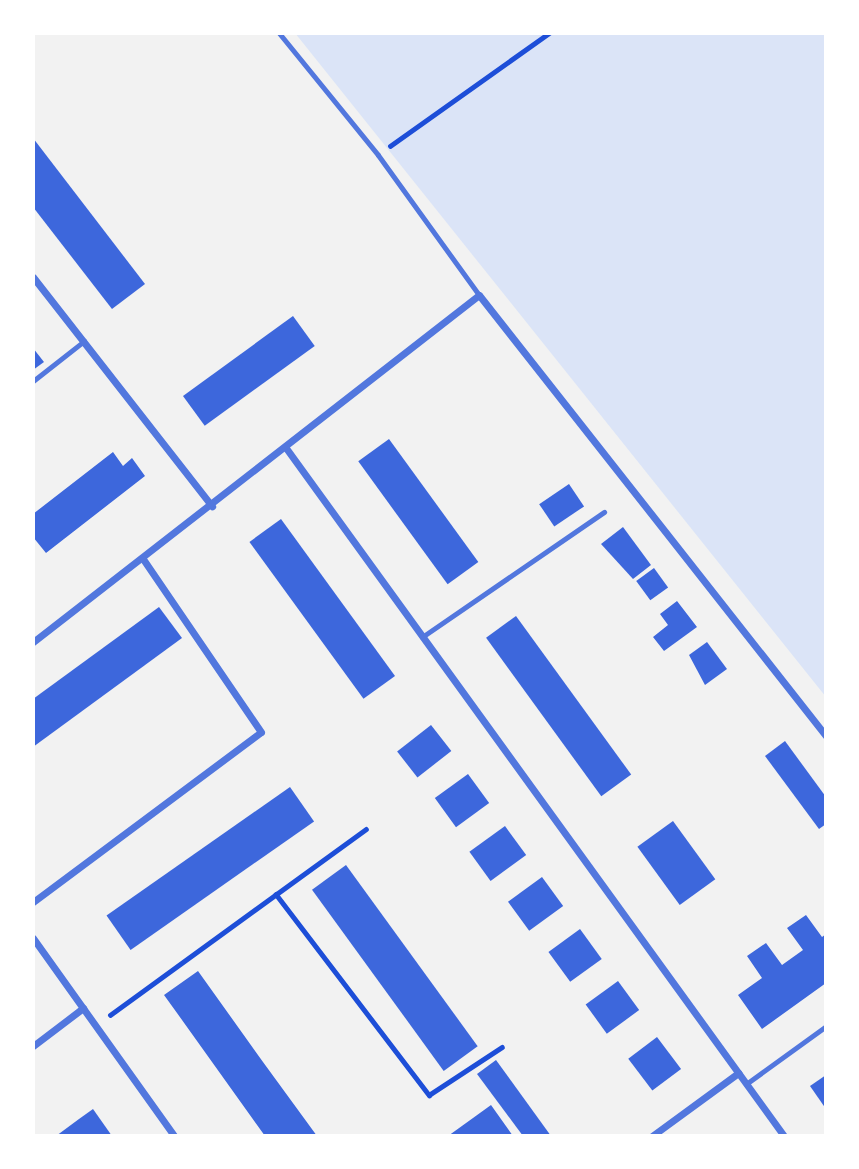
<!DOCTYPE html>
<html>
<head>
<meta charset="utf-8">
<style>
  body { margin:0 }
  #map { position:relative; width:859px; height:1169px; overflow:hidden; background:#f2f2f2; font-family:Lato,sans-serif }
  div>[style] { position:absolute }
  .green>* { inset:0; background:#dbe4f7 }
  .building>* { inset:0; background:#3d67dc; transform-origin:0 0 }
  .path>* { height:4.5px; margin:-2.25px; padding:0 2.25px; transform-origin:2.25px; border-radius:2.25px; background:#1d4ed8 }
  .service>* { height:5px; margin:-2.5px; padding:0 2.5px; transform-origin:2.5px; border-radius:2.5px; background:#5277de }
  .minor>* { height:7px; margin:-3.5px; padding:0 3.5px; transform-origin:3.5px; border-radius:3.5px; background:#5277de }
  span { translate:-50% -50%; white-space:nowrap; text-align:center; line-height:1.15; -webkit-text-stroke:5px #fff; paint-order:stroke }
  .frame { position:absolute; inset:0; border:35px solid #fff; pointer-events:none }
</style>
</head>
<body>
<div id="map">
  <div class="green">
    <div style="clip-path:polygon(295px 33px,826px 33px,826px 697px)"></div>
  </div>
  <div class="building">
    <div style="clip-path:polygon(33px 138px,145px 284px,112px 309px,33px 207px)"></div>
    <div style="left:293px;top:316px;width:37px;height:136px;rotate:54deg"></div>
    <div style="clip-path:polygon(33px 348px,44px 362px,33px 370px)"></div>
    <div style="left:389px;top:439px;width:152px;height:38px;rotate:54deg"></div>
    <div style="clip-path:polygon(113px 452px,123px 466px,132px 458px,145px 476px,46px 553px,33px 537px,33px 514px)"></div>
    <div style="left:569px;top:484px;width:27px;height:36px;rotate:56deg"></div>
    <div style="left:281px;top:519px;width:194px;height:39px;rotate:54deg"></div>
    <div style="clip-path:polygon(623px 527px,651px 565px,633px 579px,601px 544px)"></div>
    <div style="left:654px;top:568px;width:24px;height:22px;rotate:54deg"></div>
    <div style="clip-path:polygon(677px 601px,697px 627px,664px 651px,653px 637px,668px 625px,660px 614px)"></div>
    <div style="clip-path:polygon(159px 607px,182px 638px,33px 747px,33px 699px)"></div>
    <div style="left:516px;top:616px;width:196px;height:37px;rotate:54deg"></div>
    <div style="clip-path:polygon(707px 642px,727px 669px,705px 685px,689px 655px)"></div>
    <div style="left:431px;top:725px;width:33px;height:43px;rotate:52deg"></div>
    <div style="clip-path:polygon(785px 741px,826px 797px,826px 824px,819px 829px,765px 756px)"></div>
    <div style="left:468px;top:774px;width:36px;height:41px;rotate:54deg"></div>
    <div style="left:290px;top:787px;width:42px;height:224px;rotate:55deg"></div>
    <div style="left:673px;top:821px;width:72px;height:44px;rotate:54deg"></div>
    <div style="left:505px;top:826px;width:36px;height:44px;rotate:54deg"></div>
    <div style="left:346px;top:865px;width:224px;height:42px;rotate:54deg"></div>
    <div style="left:542px;top:877px;width:36px;height:42px;rotate:54deg"></div>
    <div style="clip-path:polygon(806px 915px,822px 937px,826px 934px,826px 983px,762px 1029px,738px 995px,762px 978px,747px 956px,766px 943px,782px 965px,803px 950px,787px 928px)"></div>
    <div style="left:580px;top:929px;width:37px;height:39px;rotate:54deg"></div>
    <div style="clip-path:polygon(198px 971px,263px 1062px,317px 1136px,265px 1136px,177px 1013px,164px 995px)"></div>
    <div style="left:618px;top:981px;width:36px;height:40px;rotate:54deg"></div>
    <div style="left:657px;top:1037px;width:40px;height:36px;rotate:53deg"></div>
    <div style="clip-path:polygon(496px 1060px,551px 1136px,523px 1136px,477px 1074px)"></div>
    <div style="clip-path:polygon(826px 1075px,826px 1109px,810px 1086px)"></div>
    <div style="clip-path:polygon(491px 1105px,513px 1136px,448px 1136px,473px 1118px)"></div>
    <div style="clip-path:polygon(93px 1109px,112px 1136px,56px 1136px,79px 1119px)"></div>
  </div>
  <div class="path">
    <div style="left:390px;top:146px;width:195px;rotate:-35.4deg"></div>
    <div style="left:276px;top:894px;width:253px;rotate:52.7deg"></div>
    <div style="left:429px;top:1095px;width:87px;rotate:-33.3deg"></div>
    <div style="left:110px;top:1015px;width:316px;rotate:-36deg"></div>
  </div>
  <div class="service">
    <div style="left:279px;top:33px;width:157px;rotate:50.9deg"></div>
    <div style="left:378px;top:155px;width:173px;rotate:54.2deg"></div>
    <div style="left:33px;top:381px;width:65px;rotate:-38.1deg"></div>
    <div style="left:422px;top:637px;width:221px;rotate:-34.5deg"></div>
    <div style="left:746px;top:1084px;width:99px;rotate:-35.9deg"></div>
  </div>
  <div class="minor">
    <div style="left:33px;top:277px;width:291px;rotate:52deg"></div>
    <div style="left:286px;top:448px;width:849px;rotate:54.1deg"></div>
    <div style="left:33px;top:642px;width:565px;rotate:-37.88deg"></div>
    <div style="left:479px;top:295px;width:561px;rotate:51.8deg"></div>
    <div style="left:33px;top:902px;width:284px;rotate:-36.7deg"></div>
    <div style="left:261px;top:732px;width:209px;rotate:-124.3deg"></div>
    <div style="left:33px;top:938px;width:243px;rotate:54.5deg"></div>
    <div style="left:33px;top:1046px;width:63px;rotate:-37.2deg"></div>
    <div style="left:652px;top:1136px;width:107px;rotate:-36.2deg"></div>
  </div>
  <div class="frame"></div>
</div>
</body>
</html>
